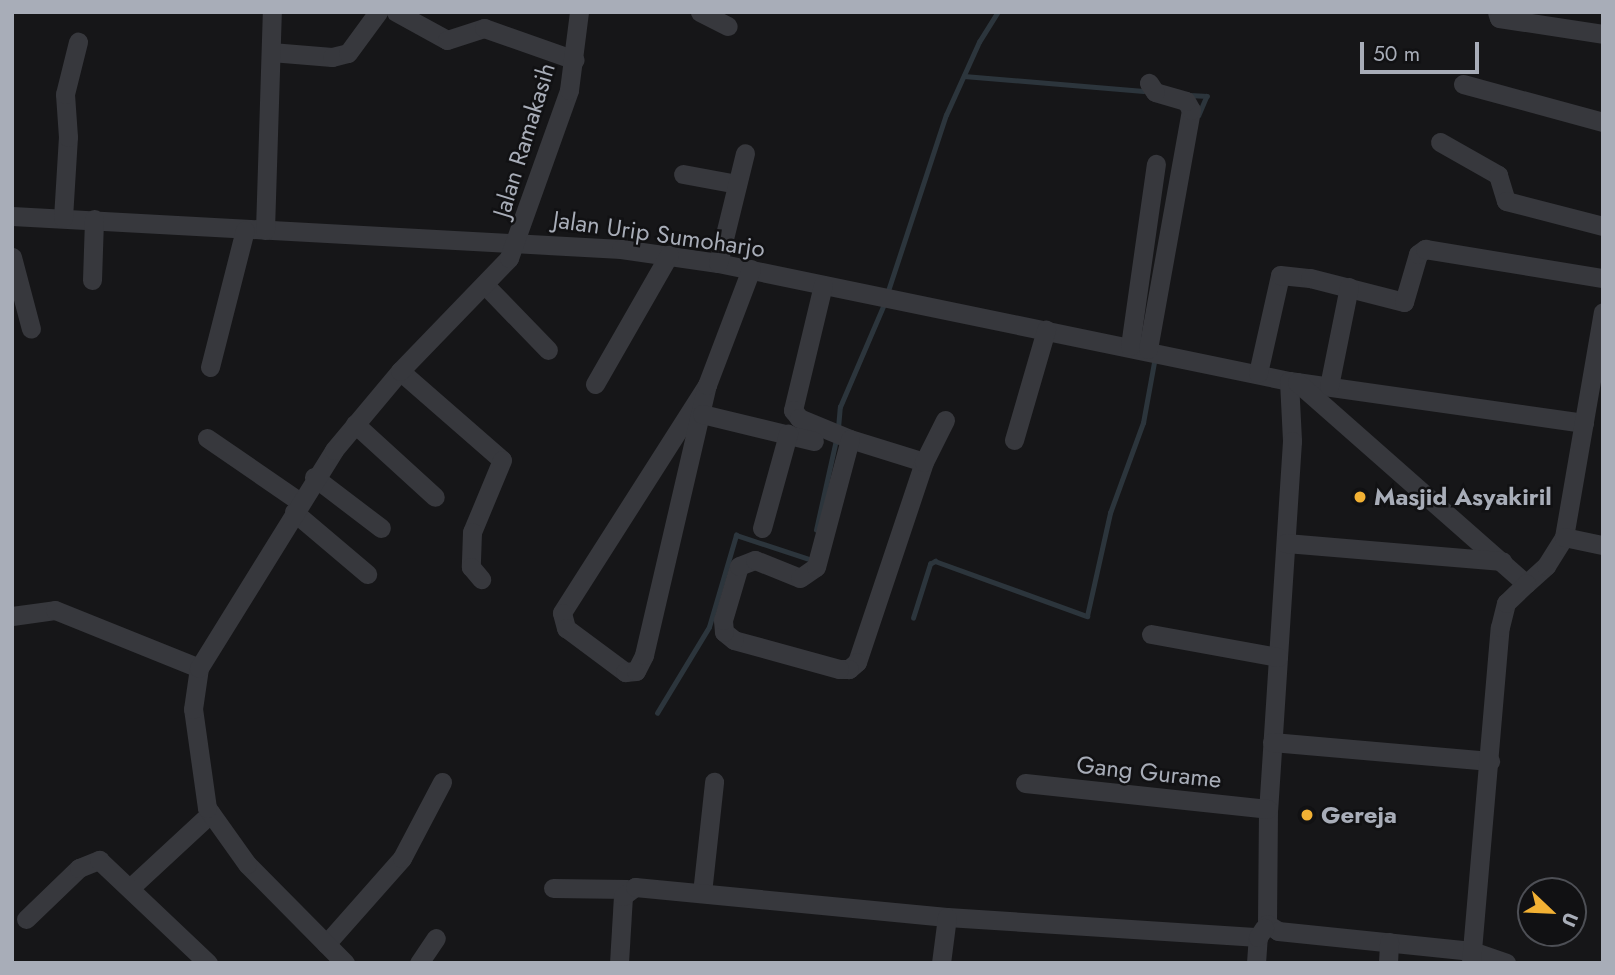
<!DOCTYPE html>
<html>
<head>
<meta charset="utf-8">
<style>
  body { margin:0 }
  #map { position:relative; width:1615px; height:975px; overflow:hidden; background:#161618; font-family:Jost,sans-serif }
  div>[style] { position:absolute }
  .stream>* { height:4.5px; margin:-2.25px; padding:0 2.25px; transform-origin:2.25px; border-radius:2.25px; background:#2c353c }
  .minor>* { height:19px; margin:-9.5px; padding:0 9.5px; transform-origin:9.5px; border-radius:9.5px; background:#37383d }
  .dots>* { width:19px; height:19px; translate:-50% -50%; box-sizing:border-box; border:4px solid #111113; border-radius:50% }
  span { translate:-50% -50%; white-space:nowrap; text-align:center; line-height:1.15; -webkit-text-stroke:5px #111113; paint-order:stroke }
  .street-label { font-size:24px; color:#a8adb8 }
  .poi-label { font-size:24px; color:#a8adb8; font-weight:700 }
  .left { translate:0 -50%; text-align:left }
  .frame { position:absolute; inset:0; border:14px solid #a8adb8; pointer-events:none }
  .north { position:absolute; left:1517px; top:877px; width:70px; height:70px; box-sizing:border-box; background:#111113; border:2px solid #4d4f55; border-radius:50%; rotate:113deg; font-size:19px; font-weight:700; line-height:28px; text-align:center; color:#a8adb8 }
  .north::after { content:''; display:block; margin:auto; width:24px; height:32px; background:#f2b134; clip-path:polygon(50% 0,100% 100%,50% 72%,0 100%) }
  .scale { position:absolute; left:1360px; top:42px; width:119px; height:32px; box-sizing:border-box; border:4px solid #a8adb8; border-top:0; padding-left:9px; font-size:21px; line-height:24px; white-space:nowrap; color:#a8adb8; -webkit-text-stroke:5px #111113; paint-order:stroke }
</style>
</head>
<body>
<div id="map">
  <div class="stream">
    <div style="left:964px;top:76px;width:180px;rotate:4.8deg"></div>
    <div style="left:1190px;top:95px;width:17px;rotate:3deg"></div>
    <div style="left:1207px;top:96px;width:21px;rotate:113deg"></div>
    <div style="left:887px;top:294px;width:188px;rotate:-71.8deg"></div>
    <div style="left:946px;top:115px;width:80px;rotate:-65.7deg"></div>
    <div style="left:979px;top:42px;width:36px;rotate:-58deg"></div>
    <div style="left:838px;top:428px;width:21px;rotate:-85deg"></div>
    <div style="left:840px;top:407px;width:114px;rotate:-66.8deg"></div>
    <div style="left:816px;top:530px;width:92px;rotate:-77.5deg"></div>
    <div style="left:913px;top:618px;width:57px;rotate:-72.5deg"></div>
    <div style="left:930px;top:564px;width:6px;rotate:-31deg"></div>
    <div style="left:935px;top:561px;width:162px;rotate:19.9deg"></div>
    <div style="left:1087px;top:616px;width:106px;rotate:-77.4deg"></div>
    <div style="left:1110px;top:513px;width:96px;rotate:-69.9deg"></div>
    <div style="left:1143px;top:423px;width:67px;rotate:-79.7deg"></div>
    <div style="left:657px;top:713px;width:100px;rotate:-58.8deg"></div>
    <div style="left:709px;top:627px;width:96px;rotate:-73.6deg"></div>
    <div style="left:736px;top:535px;width:77px;rotate:18.2deg"></div>
  </div>
  <div class="minor">
    <div style="left:396px;top:12px;width:58px;rotate:28.8deg"></div>
    <div style="left:447px;top:40px;width:39px;rotate:-18deg"></div>
    <div style="left:484px;top:28px;width:96px;rotate:19.4deg"></div>
    <div style="left:700px;top:12px;width:31px;rotate:27deg"></div>
    <div style="left:1497px;top:12px;width:6px;rotate:72deg"></div>
    <div style="left:1499px;top:18px;width:105px;rotate:8.7deg"></div>
    <div style="left:271px;top:52px;width:61px;rotate:4.7deg"></div>
    <div style="left:332px;top:57px;width:16px;rotate:-14deg"></div>
    <div style="left:348px;top:53px;width:51px;rotate:-53.8deg"></div>
    <div style="left:1463px;top:84px;width:145px;rotate:15.2deg"></div>
    <div style="left:1440px;top:142px;width:67px;rotate:29.6deg"></div>
    <div style="left:1498px;top:175px;width:27px;rotate:73deg"></div>
    <div style="left:1506px;top:201px;width:100px;rotate:14.5deg"></div>
    <div style="left:683px;top:174px;width:55px;rotate:10.5deg"></div>
    <div style="left:12px;top:216px;width:610px;rotate:3.1deg"></div>
    <div style="left:621px;top:249px;width:98px;rotate:8.2deg"></div>
    <div style="left:718px;top:263px;width:583px;rotate:11.68deg"></div>
    <div style="left:1289px;top:381px;width:298px;rotate:8.1deg"></div>
    <div style="left:63px;top:218px;width:81px;rotate:-86.5deg"></div>
    <div style="left:68px;top:137px;width:43px;rotate:-94deg"></div>
    <div style="left:65px;top:94px;width:54px;rotate:-76deg"></div>
    <div style="left:265px;top:230px;width:218px;rotate:-88.2deg"></div>
    <div style="left:12px;top:257px;width:74px;rotate:75.2deg"></div>
    <div style="left:718px;top:263px;width:113px;rotate:-76.2deg"></div>
    <div style="left:92px;top:280px;width:61px;rotate:-88.1deg"></div>
    <div style="left:823px;top:285px;width:129px;rotate:103.5deg"></div>
    <div style="left:793px;top:410px;width:10px;rotate:53deg"></div>
    <div style="left:799px;top:418px;width:55px;rotate:22.4deg"></div>
    <div style="left:486px;top:286px;width:89px;rotate:45.9deg"></div>
    <div style="left:1130px;top:346px;width:184px;rotate:-81.9deg"></div>
    <div style="left:1148px;top:349px;width:243px;rotate:-79.8deg"></div>
    <div style="left:1191px;top:110px;width:10px;rotate:-119deg"></div>
    <div style="left:1186px;top:101px;width:32px;rotate:-164deg"></div>
    <div style="left:1155px;top:92px;width:11px;rotate:-124deg"></div>
    <div style="left:210px;top:367px;width:141px;rotate:-75.7deg"></div>
    <div style="left:400px;top:371px;width:135px;rotate:41.1deg"></div>
    <div style="left:502px;top:460px;width:78px;rotate:112.6deg"></div>
    <div style="left:472px;top:532px;width:35px;rotate:92deg"></div>
    <div style="left:471px;top:567px;width:16px;rotate:50deg"></div>
    <div style="left:1258px;top:373px;width:100px;rotate:-77.3deg"></div>
    <div style="left:1280px;top:275px;width:30px;rotate:6deg"></div>
    <div style="left:1310px;top:278px;width:97px;rotate:14.3deg"></div>
    <div style="left:1404px;top:302px;width:50px;rotate:-73.7deg"></div>
    <div style="left:1418px;top:254px;width:9px;rotate:-36deg"></div>
    <div style="left:1425px;top:249px;width:180px;rotate:9.3deg"></div>
    <div style="left:1289px;top:381px;width:60px;rotate:87.1deg"></div>
    <div style="left:1292px;top:441px;width:369px;rotate:93.7deg"></div>
    <div style="left:1268px;top:809px;width:115px;rotate:90.5deg"></div>
    <div style="left:1267px;top:924px;width:13px;rotate:32deg"></div>
    <div style="left:1278px;top:931px;width:195px;rotate:5.9deg"></div>
    <div style="left:1472px;top:951px;width:36px;rotate:19deg"></div>
    <div style="left:1297px;top:382px;width:305px;rotate:41.4deg"></div>
    <div style="left:1526px;top:584px;width:27px;rotate:-42deg"></div>
    <div style="left:1546px;top:566px;width:34px;rotate:-58deg"></div>
    <div style="left:1564px;top:537px;width:228px;rotate:-80.2deg"></div>
    <div style="left:595px;top:384px;width:149px;rotate:-60.2deg"></div>
    <div style="left:707px;top:385px;width:270px;rotate:122.5deg"></div>
    <div style="left:562px;top:613px;width:16px;rotate:75deg"></div>
    <div style="left:566px;top:628px;width:74px;rotate:36.7deg"></div>
    <div style="left:625px;top:672px;width:11px;rotate:-5deg"></div>
    <div style="left:636px;top:671px;width:18px;rotate:-63deg"></div>
    <div style="left:644px;top:655px;width:277px;rotate:-76.9deg"></div>
    <div style="left:707px;top:385px;width:124px;rotate:-69.2deg"></div>
    <div style="left:1329px;top:386px;width:101px;rotate:-78.6deg"></div>
    <div style="left:702px;top:414px;width:115px;rotate:13.6deg"></div>
    <div style="left:355px;top:424px;width:108px;rotate:42.4deg"></div>
    <div style="left:207px;top:438px;width:113px;rotate:34.5deg"></div>
    <div style="left:850px;top:439px;width:77px;rotate:17.3deg"></div>
    <div style="left:924px;top:462px;width:211px;rotate:108.5deg"></div>
    <div style="left:857px;top:662px;width:11px;rotate:139deg"></div>
    <div style="left:849px;top:669px;width:10px;rotate:180deg"></div>
    <div style="left:839px;top:669px;width:109px;rotate:-164.6deg"></div>
    <div style="left:734px;top:640px;width:13px;rotate:-141deg"></div>
    <div style="left:724px;top:632px;width:12px;rotate:-95deg"></div>
    <div style="left:723px;top:620px;width:56px;rotate:-73.5deg"></div>
    <div style="left:739px;top:566px;width:17px;rotate:-21deg"></div>
    <div style="left:755px;top:560px;width:48px;rotate:21.8deg"></div>
    <div style="left:800px;top:578px;width:19px;rotate:-35deg"></div>
    <div style="left:816px;top:567px;width:132px;rotate:-75.1deg"></div>
    <div style="left:1014px;top:440px;width:115px;rotate:-73.8deg"></div>
    <div style="left:924px;top:462px;width:47px;rotate:-63.4deg"></div>
    <div style="left:314px;top:477px;width:84px;rotate:37.3deg"></div>
    <div style="left:294px;top:512px;width:96px;rotate:40.3deg"></div>
    <div style="left:762px;top:528px;width:98px;rotate:-74.5deg"></div>
    <div style="left:1564px;top:537px;width:40px;rotate:12deg"></div>
    <div style="left:1286px;top:543px;width:217px;rotate:4.8deg"></div>
    <div style="left:12px;top:616px;width:43px;rotate:-7.9deg"></div>
    <div style="left:55px;top:610px;width:155px;rotate:21.9deg"></div>
    <div style="left:1151px;top:634px;width:129px;rotate:10.3deg"></div>
    <div style="left:1272px;top:742px;width:219px;rotate:5deg"></div>
    <div style="left:1025px;top:783px;width:244px;rotate:6.1deg"></div>
    <div style="left:130px;top:888px;width:110px;rotate:-42.8deg"></div>
    <div style="left:553px;top:888px;width:74px;rotate:0.8deg"></div>
    <div style="left:702px;top:893px;width:112px;rotate:-83.8deg"></div>
    <div style="left:26px;top:919px;width:74px;rotate:-43.9deg"></div>
    <div style="left:79px;top:868px;width:22px;rotate:-22deg"></div>
    <div style="left:99px;top:860px;width:150px;rotate:43.4deg"></div>
    <div style="left:326px;top:944px;width:115px;rotate:-48.5deg"></div>
    <div style="left:402px;top:858px;width:86px;rotate:-62.2deg"></div>
    <div style="left:1471px;top:962px;width:336px;rotate:-85.1deg"></div>
    <div style="left:1500px;top:627px;width:25px;rotate:-76deg"></div>
    <div style="left:1506px;top:603px;width:28px;rotate:-44deg"></div>
    <div style="left:345px;top:963px;width:139px;rotate:-134.7deg"></div>
    <div style="left:247px;top:864px;width:69px;rotate:-125.5deg"></div>
    <div style="left:207px;top:808px;width:100px;rotate:-98deg"></div>
    <div style="left:193px;top:709px;width:41px;rotate:-81.7deg"></div>
    <div style="left:199px;top:668px;width:256px;rotate:-58.2deg"></div>
    <div style="left:334px;top:450px;width:103px;rotate:-50.1deg"></div>
    <div style="left:400px;top:371px;width:157px;rotate:-46deg"></div>
    <div style="left:509px;top:258px;width:178px;rotate:-70.3deg"></div>
    <div style="left:569px;top:90px;width:79px;rotate:-82.7deg"></div>
    <div style="left:419px;top:963px;width:30px;rotate:-56deg"></div>
    <div style="left:619px;top:963px;width:67px;rotate:-86.6deg"></div>
    <div style="left:623px;top:896px;width:15px;rotate:-37deg"></div>
    <div style="left:635px;top:887px;width:313px;rotate:5.5deg"></div>
    <div style="left:947px;top:917px;width:312px;rotate:3.7deg"></div>
    <div style="left:941px;top:963px;width:46px;rotate:-82.6deg"></div>
    <div style="left:1256px;top:963px;width:26px;rotate:-86deg"></div>
    <div style="left:1258px;top:937px;width:11px;rotate:-56deg"></div>
    <div style="left:1388px;top:963px;width:21px;rotate:-87deg"></div>
  </div>
  <div class="dots">
    <div style="left:1360px;top:497px;background:#f2b134"></div>
    <div style="left:1307px;top:815px;background:#f2b134"></div>
  </div>
  <div class="street-label">
    <span style="left:524px;top:140px;rotate:-73deg">Jalan Ramakasih</span>
    <span style="left:659px;top:234px;rotate:8deg">Jalan Urip Sumoharjo</span>
    <span style="left:1149px;top:772px;rotate:6deg">Gang Gurame</span>
  </div>
  <div class="poi-label">
    <span class="left" style="left:1374px;top:497px">Masjid Asyakiril</span>
    <span class="left" style="left:1321px;top:815px">Gereja</span>
  </div>
  <div class="frame"></div>
  <div class="north">U</div>
  <div class="scale">50 m</div>
</div>
</body>
</html>
